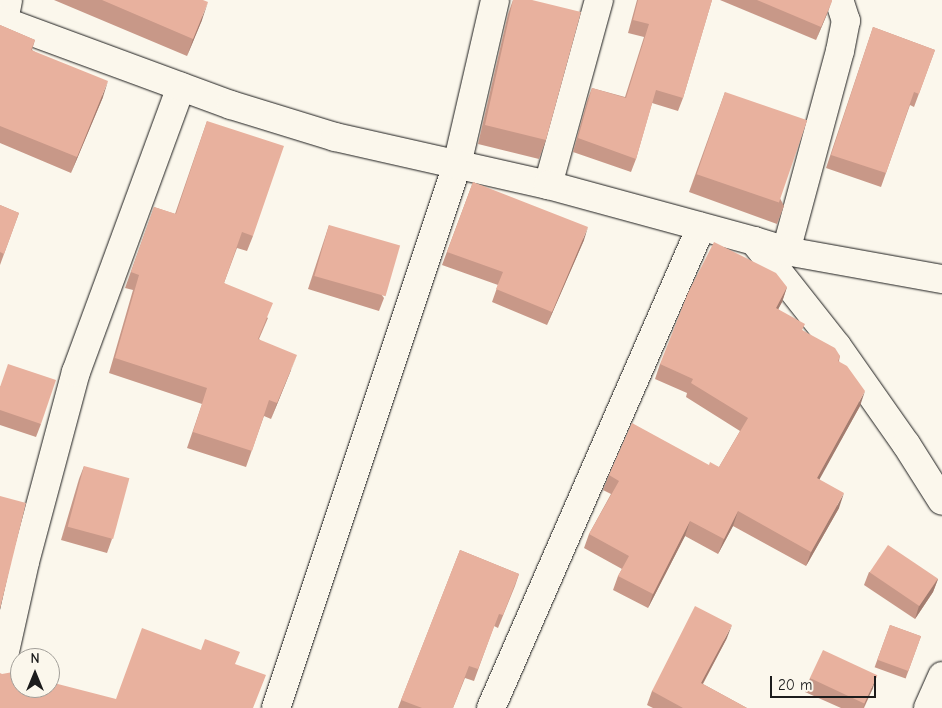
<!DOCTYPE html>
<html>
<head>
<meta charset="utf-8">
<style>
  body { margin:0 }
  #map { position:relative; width:942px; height:708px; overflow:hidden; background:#fbf7ec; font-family:"Comic Neue",sans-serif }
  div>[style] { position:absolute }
  .roads { filter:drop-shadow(0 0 1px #1c1c1c) drop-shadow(0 0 1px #1c1c1c) }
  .minor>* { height:28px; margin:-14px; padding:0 14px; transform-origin:14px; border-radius:14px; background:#fbf7ec }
  .tertiary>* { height:28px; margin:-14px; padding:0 14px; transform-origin:14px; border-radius:14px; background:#fbf7ec }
  .wall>* { inset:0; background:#c89888; transform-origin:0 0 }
  .shaded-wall>* { inset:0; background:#a27c6f }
  .building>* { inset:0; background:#e8b19e; transform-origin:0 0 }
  span { translate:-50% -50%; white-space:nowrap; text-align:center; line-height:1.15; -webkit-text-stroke:4px #fbf7ec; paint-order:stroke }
  .north { position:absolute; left:10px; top:648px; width:50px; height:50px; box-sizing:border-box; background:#fbf7ec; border:1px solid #a29f99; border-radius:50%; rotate:0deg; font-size:14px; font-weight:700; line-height:20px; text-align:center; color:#1c1c1c }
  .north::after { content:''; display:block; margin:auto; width:18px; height:22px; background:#1c1c1c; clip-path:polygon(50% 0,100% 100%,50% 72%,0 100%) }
  .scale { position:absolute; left:770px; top:676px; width:106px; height:22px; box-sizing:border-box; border:2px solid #1c1c1c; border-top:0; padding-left:6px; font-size:15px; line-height:18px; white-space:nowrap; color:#1c1c1c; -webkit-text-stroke:4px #fbf7ec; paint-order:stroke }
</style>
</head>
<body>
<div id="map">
  <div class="roads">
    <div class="minor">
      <div style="left:4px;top:21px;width:21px;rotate:-79deg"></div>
      <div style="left:548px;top:185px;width:192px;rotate:-74.6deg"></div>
      <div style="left:786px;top:251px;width:207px;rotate:-74.9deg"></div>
      <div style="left:840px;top:51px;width:31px;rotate:-79deg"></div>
      <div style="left:846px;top:21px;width:22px;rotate:-108deg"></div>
      <div style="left:0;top:674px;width:115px;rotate:-77.4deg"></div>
      <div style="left:25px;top:562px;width:197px;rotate:-75deg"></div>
      <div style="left:76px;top:372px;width:304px;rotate:-69.8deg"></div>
      <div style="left:276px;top:708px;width:572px;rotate:-71.57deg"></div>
      <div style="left:457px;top:165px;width:169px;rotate:-77deg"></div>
      <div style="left:491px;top:708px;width:525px;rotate:-66.41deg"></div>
      <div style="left:928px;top:708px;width:35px;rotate:-66deg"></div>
    </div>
    <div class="tertiary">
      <div style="left:0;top:20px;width:246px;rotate:20.2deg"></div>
      <div style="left:231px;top:105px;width:109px;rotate:17.1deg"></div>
      <div style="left:335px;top:137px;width:218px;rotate:12.7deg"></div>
      <div style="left:548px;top:185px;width:213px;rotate:15.2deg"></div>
      <div style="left:754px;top:241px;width:134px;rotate:51.7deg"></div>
      <div style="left:837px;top:346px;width:120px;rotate:54.9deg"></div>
      <div style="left:906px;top:444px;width:67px;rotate:57.7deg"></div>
      <div style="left:754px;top:241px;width:34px;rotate:17deg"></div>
      <div style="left:786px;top:251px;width:158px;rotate:10.2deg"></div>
    </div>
  </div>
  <div class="wall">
    <div style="clip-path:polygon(54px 0,203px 0,202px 20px,187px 56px)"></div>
    <div style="clip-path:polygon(513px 0,532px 0,546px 140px,539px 159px,478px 144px,508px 14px)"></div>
    <div style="clip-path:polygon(637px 0,712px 0,683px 98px,678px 111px,652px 103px,636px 159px,631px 172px,573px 152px,587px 101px,592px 88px,625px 97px,644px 37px,628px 33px)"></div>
    <div style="clip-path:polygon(720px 0,832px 0,827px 14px,816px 40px)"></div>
    <div style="clip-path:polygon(0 25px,35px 40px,32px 50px,103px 97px,71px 173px,0 143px)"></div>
    <div style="clip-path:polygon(873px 27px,935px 50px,914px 107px,910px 105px,881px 187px,826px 168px)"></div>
    <div style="clip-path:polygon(725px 92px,784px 206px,777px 224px,689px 192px)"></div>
    <div style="clip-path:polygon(207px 121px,253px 236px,247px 251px,237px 248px,224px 283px,268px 318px,259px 339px,291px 370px,271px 419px,264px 416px,246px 467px,187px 448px,202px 404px,109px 373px,133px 290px,125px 288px,154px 207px,175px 214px)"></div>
    <div style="clip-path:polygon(473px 182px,584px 240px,547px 325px,492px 302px,498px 285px,442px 265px)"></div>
    <div style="clip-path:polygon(0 205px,19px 213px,0 265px)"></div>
    <div style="clip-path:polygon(329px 225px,384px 298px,379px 311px,308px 289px)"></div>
    <div style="clip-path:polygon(787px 287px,782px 302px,778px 309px,803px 331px,840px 356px,839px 361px,860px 406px,819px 479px,839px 508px,806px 566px,733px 526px,718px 554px,685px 536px,648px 608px,613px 590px,618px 576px,622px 569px,584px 548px,589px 534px,611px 494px,603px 490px,609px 475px,709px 465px,719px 467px,740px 431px,686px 397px,687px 393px,655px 379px,660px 364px)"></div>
    <div style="clip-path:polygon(0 386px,41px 424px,36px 437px,0 425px)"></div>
    <div style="clip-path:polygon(84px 466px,112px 539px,107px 553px,61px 540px,79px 479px)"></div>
    <div style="clip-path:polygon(460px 550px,519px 574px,515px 586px,498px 628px,494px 626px,474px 681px,465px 678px,453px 708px,398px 708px)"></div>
    <div style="clip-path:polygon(869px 572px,938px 579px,933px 592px,915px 619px,864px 585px)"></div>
    <div style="left:890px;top:625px;width:33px;height:45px;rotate:20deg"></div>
    <div style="clip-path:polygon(727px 638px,703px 684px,747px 708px,653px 708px,647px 705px,652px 691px)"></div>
    <div style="clip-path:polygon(810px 678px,873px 688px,864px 708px,841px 708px,805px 692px)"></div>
  </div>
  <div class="shaded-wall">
    <div style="clip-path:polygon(832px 1px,827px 14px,816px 40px,821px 27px)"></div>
    <div style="clip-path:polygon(208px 2px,202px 20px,187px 56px,193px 39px)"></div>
    <div style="clip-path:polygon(108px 81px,103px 97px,71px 173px,77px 157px)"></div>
    <div style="clip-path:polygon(588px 227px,584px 240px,547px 325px,552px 312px)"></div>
    <div style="clip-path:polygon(787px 287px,782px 302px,771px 323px,776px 308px)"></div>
    <div style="clip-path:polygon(297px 355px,291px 370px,271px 419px,277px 403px)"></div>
    <div style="clip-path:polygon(865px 391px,860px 406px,812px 493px,817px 478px)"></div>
    <div style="clip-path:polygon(844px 493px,839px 508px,806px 566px,811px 552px)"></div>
    <div style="clip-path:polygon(738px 511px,733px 526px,718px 554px,724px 539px)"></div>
    <div style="clip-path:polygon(690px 521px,685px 536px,648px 608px,653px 594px)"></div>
    <div style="clip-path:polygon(938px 579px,933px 592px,915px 619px,919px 606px)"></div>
    <div style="clip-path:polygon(732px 625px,727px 638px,696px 696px,701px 683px)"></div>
    <div style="clip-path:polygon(877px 675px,873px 688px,863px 708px,865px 703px)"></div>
  </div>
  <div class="building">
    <div style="clip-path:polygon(102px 0,203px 0,208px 2px,193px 39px)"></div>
    <div style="clip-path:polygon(513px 0,532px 0,581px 12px,546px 140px,485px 125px)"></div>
    <div style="clip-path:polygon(638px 0,712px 0,683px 98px,656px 90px,636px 159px,578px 138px,592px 88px,626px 98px,649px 24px,633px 20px)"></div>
    <div style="clip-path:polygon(757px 0,832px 0,832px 1px,821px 27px)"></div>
    <div style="clip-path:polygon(0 25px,35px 40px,31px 50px,108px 81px,77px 157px,0 126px)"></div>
    <div style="clip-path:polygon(873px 27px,935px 50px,919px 94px,914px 92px,886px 173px,831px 155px)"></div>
    <div style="left:725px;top:92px;width:87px;height:87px;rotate:19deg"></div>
    <div style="clip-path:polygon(207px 121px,284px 146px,253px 236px,242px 232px,224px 283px,273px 303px,258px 339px,297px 355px,277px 403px,269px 400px,252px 451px,193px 432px,207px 388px,115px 358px,139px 275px,131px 272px,154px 207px,176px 214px)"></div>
    <div style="clip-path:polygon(473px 182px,588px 227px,552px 312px,496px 289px,503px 272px,447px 252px)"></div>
    <div style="clip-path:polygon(0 205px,19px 213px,4px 254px,0 252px)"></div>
    <div style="left:329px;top:225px;width:74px;height:53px;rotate:16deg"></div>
    <div style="clip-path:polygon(714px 242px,776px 273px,787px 287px,776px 308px,805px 324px,802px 330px,835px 348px,840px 356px,838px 361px,847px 366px,865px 391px,817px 478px,844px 493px,811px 552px,738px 511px,724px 539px,690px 521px,653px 594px,618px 576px,629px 556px,589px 534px,619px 481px,609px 475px,632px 423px,709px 465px,710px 462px,719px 467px,748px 418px,691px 383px,693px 379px,660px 364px,688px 293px)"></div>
    <div style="clip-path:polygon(8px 364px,56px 380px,41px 424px,0 410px,0 387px)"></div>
    <div style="left:84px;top:466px;width:47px;height:63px;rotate:15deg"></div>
    <div style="clip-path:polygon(0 496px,26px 503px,0 609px)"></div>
    <div style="left:888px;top:545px;width:60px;height:33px;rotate:34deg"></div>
    <div style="clip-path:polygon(460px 550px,519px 574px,503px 615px,499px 614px,478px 669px,469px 666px,453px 708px,422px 708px,401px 700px)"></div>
    <div style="clip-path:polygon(695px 606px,732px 625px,701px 683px,747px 708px,683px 708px,652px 691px)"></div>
    <div style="left:890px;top:625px;width:33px;height:37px;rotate:20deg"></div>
    <div style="clip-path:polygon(142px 628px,201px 650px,205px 639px,240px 652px,235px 664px,266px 675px,253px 708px,0 708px,0 673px,2px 674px,13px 672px,20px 674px,20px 688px,50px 688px,50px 682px,116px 699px)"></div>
    <div style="left:823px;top:650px;width:60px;height:31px;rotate:25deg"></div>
  </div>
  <div class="north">N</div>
  <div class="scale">20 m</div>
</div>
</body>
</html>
